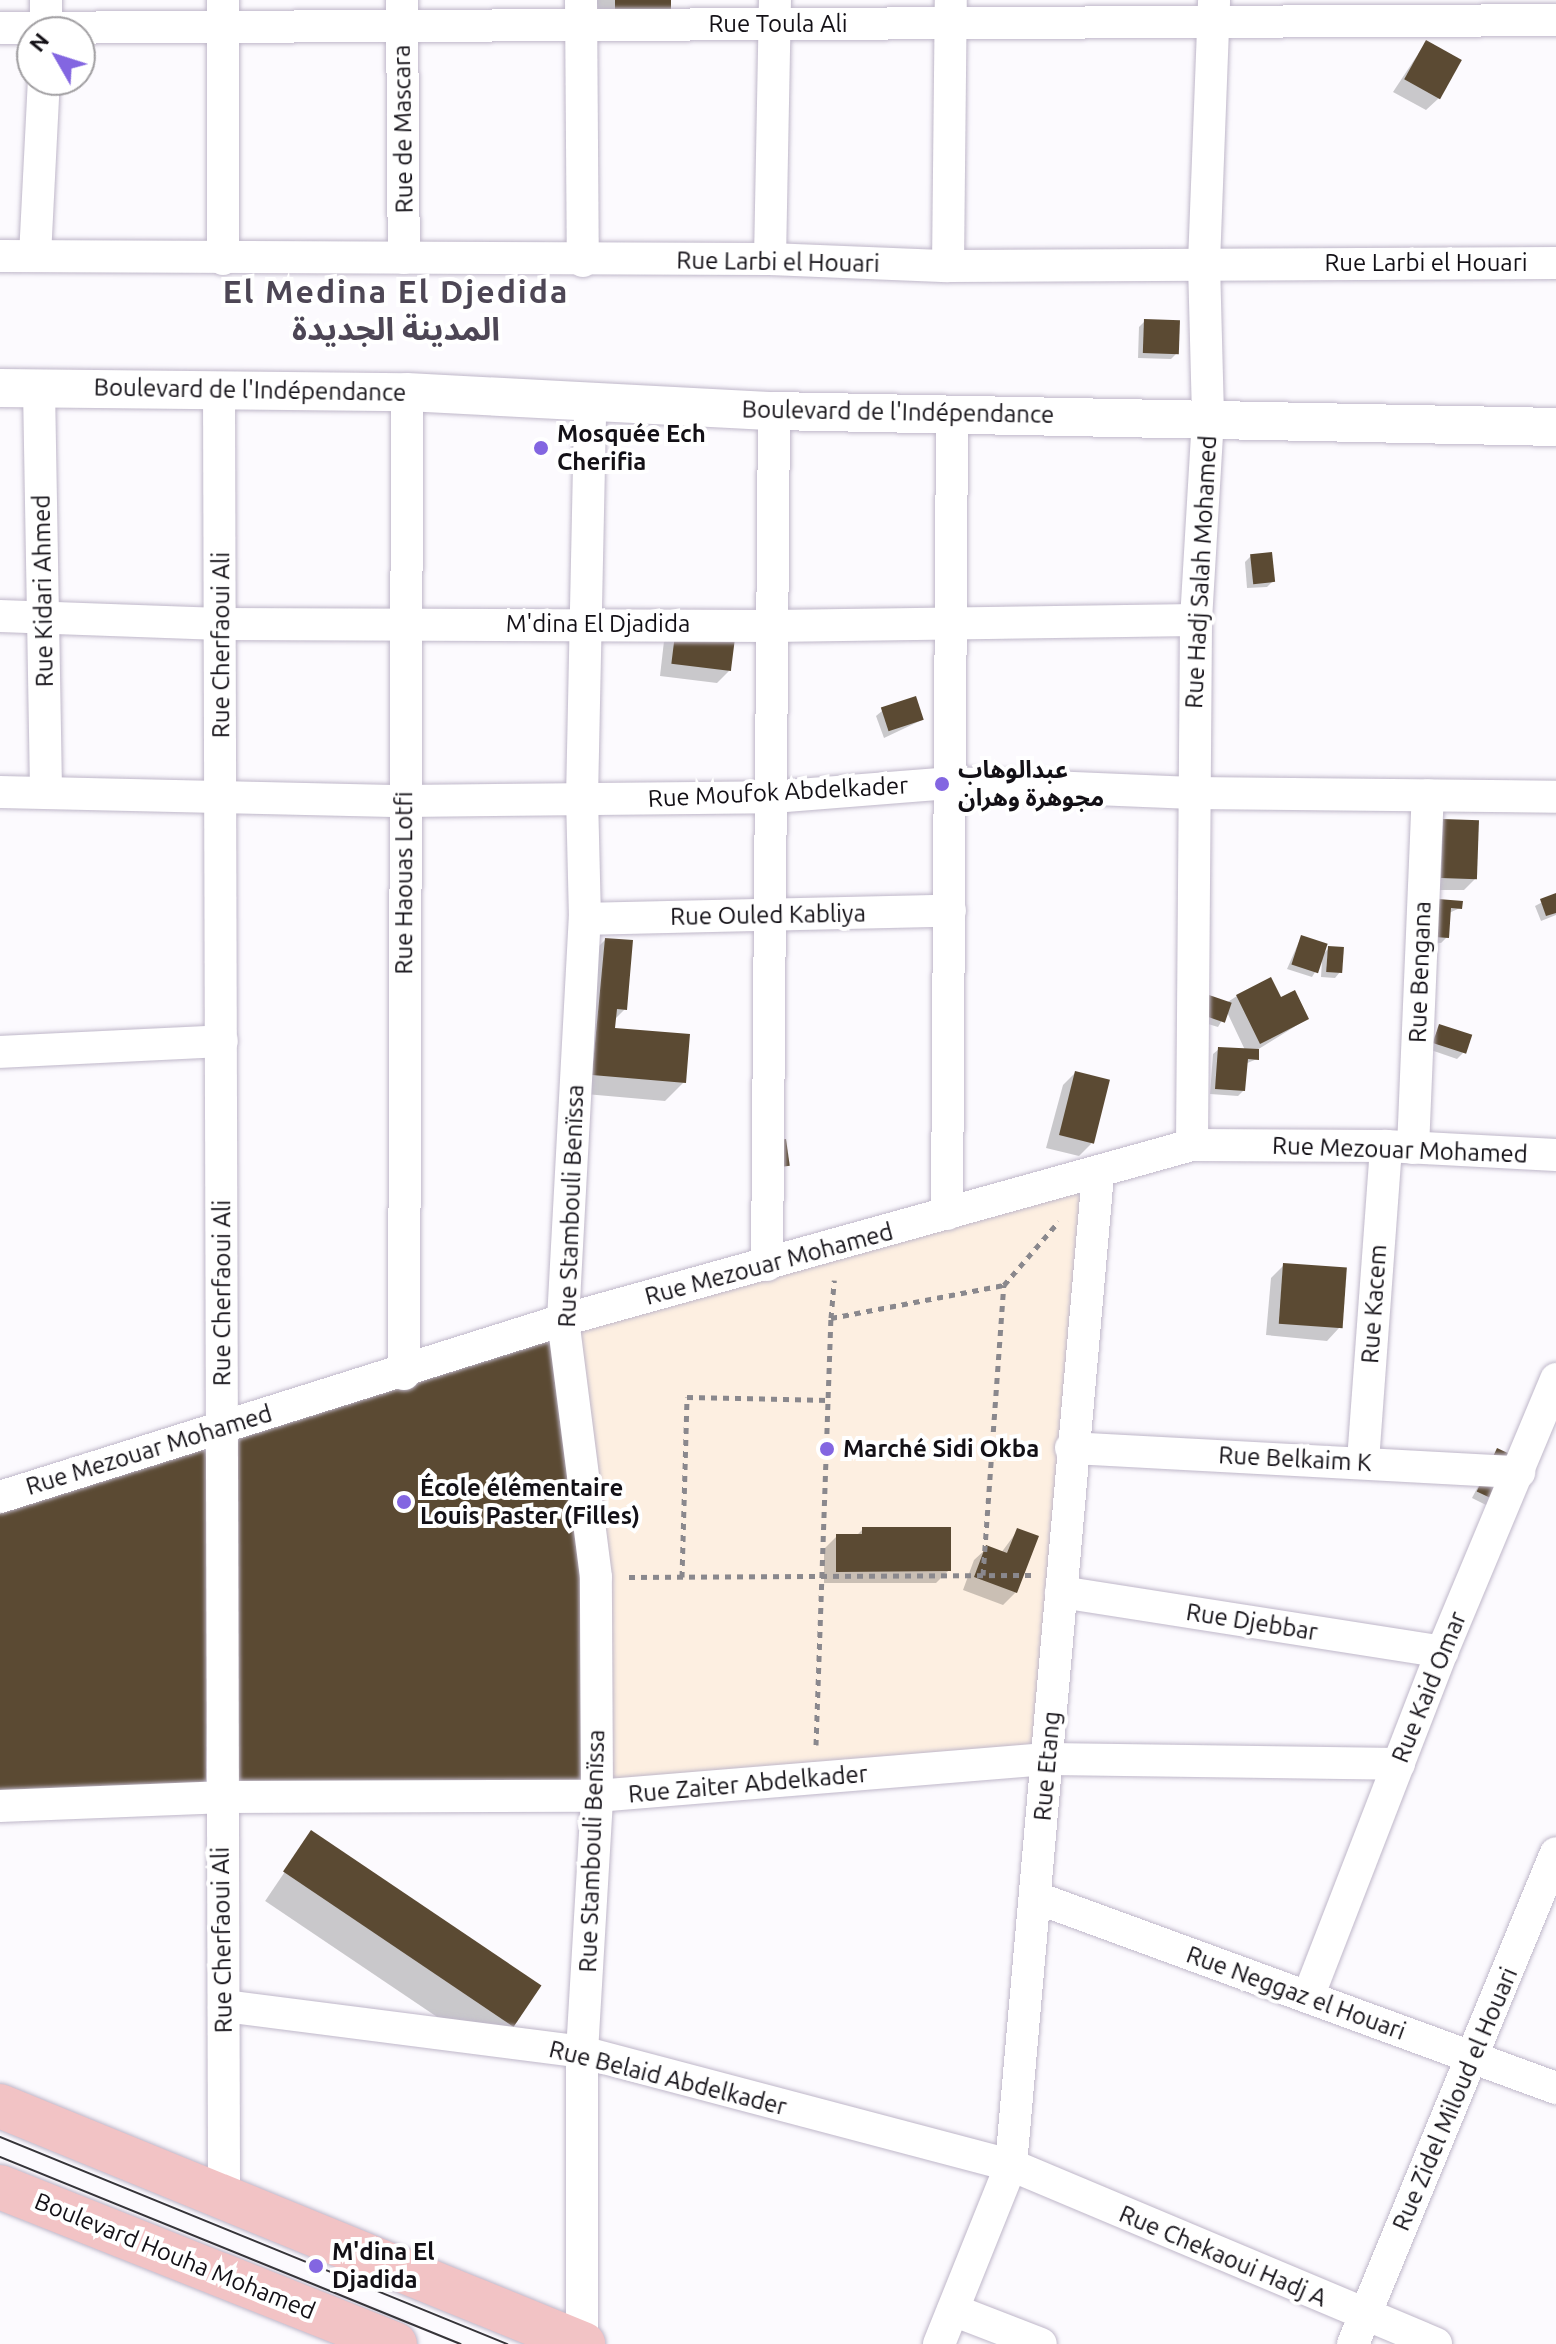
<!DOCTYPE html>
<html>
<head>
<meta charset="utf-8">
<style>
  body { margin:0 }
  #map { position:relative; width:1556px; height:2344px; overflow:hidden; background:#fcfafe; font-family:Ubuntu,"Noto Sans Arabic",sans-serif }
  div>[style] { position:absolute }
  .commercial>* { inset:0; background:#fdefe1 }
  .shadow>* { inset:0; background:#0003; transform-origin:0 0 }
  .building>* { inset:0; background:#5b4a33; transform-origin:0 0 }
  .path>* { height:5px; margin-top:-2.5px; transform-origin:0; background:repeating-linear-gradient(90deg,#8a888d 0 6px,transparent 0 12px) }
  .roads { filter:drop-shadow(0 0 2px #bfb7c9) drop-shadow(0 0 2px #bfb7c9) }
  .minor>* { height:32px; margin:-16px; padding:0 16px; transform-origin:16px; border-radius:16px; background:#fff }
  .tertiary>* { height:38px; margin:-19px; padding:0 19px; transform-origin:19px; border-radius:19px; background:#fff }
  .primary>* { height:44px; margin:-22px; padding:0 22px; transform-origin:22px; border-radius:22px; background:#f2c3c5 }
  .tram>* { height:2px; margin:-1px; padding:0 1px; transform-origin:1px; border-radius:1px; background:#363439 }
  .dots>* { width:22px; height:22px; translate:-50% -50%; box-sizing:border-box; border:4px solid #fff; border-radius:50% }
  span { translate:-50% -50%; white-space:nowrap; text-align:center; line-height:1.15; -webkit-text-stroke:8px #fff; paint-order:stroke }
  .street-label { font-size:24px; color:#131016 }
  .poi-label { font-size:24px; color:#131016; font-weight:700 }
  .left { translate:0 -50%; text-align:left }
  .district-label { font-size:32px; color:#4d4655; font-weight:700; letter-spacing:2px }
  .north { position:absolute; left:16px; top:16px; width:80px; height:80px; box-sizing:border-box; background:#fff; border:2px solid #a19fa2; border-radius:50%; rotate:309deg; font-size:22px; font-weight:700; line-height:32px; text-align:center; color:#131016 }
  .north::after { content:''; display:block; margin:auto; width:28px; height:36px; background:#8366e1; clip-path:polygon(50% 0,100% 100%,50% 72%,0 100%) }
</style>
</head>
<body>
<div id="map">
  <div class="commercial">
    <div style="clip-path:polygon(1098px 1175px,1048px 1759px,597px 1796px,563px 1320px)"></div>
  </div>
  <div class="shadow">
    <div style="clip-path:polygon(597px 0,669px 0,596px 31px)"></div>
    <div style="clip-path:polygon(1426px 42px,1439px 98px,1426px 110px,1393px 92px)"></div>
    <div style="clip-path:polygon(1145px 321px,1177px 353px,1171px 359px,1138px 358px,1139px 327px)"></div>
    <div style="clip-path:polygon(1251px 556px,1273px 581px,1267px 587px,1247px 588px,1245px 562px)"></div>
    <div style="clip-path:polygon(676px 628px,729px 671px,717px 683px,660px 676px,664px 641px)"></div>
    <div style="clip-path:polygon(882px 711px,922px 720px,884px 738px,876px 716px)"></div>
    <div style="clip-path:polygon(1443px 821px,1476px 878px,1464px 890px,1430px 890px,1431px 834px)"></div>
    <div style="clip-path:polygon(1556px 895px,1556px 915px,1541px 921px,1535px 906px)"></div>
    <div style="clip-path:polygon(1433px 907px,1460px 908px,1449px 913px,1447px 937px,1441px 943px,1430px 942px)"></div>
    <div style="clip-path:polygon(1301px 937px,1323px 954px,1329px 948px,1340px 972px,1335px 978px,1321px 977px,1322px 961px,1312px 977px,1287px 969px)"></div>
    <div style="clip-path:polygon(605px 940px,625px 1009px,614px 1020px,613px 1030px,684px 1082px,665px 1101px,574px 1093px,586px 959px)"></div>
    <div style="clip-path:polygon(1237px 996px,1281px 1000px,1307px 1019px,1257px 1050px,1257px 1059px,1245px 1064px,1244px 1090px,1238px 1096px,1210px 1094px,1213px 1054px,1219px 1049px,1245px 1050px,1227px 1012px,1218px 1027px,1198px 1021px)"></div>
    <div style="clip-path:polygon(1440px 1026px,1463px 1053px,1457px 1059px,1428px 1049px)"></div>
    <div style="clip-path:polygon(1075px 1073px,1091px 1144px,1079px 1156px,1046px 1148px,1063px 1085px)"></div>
    <div style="clip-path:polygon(1284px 1265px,1339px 1328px,1327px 1341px,1266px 1335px,1271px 1278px)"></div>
    <div style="clip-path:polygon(1497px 1450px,1490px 1507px,1472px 1498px)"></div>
    <div style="clip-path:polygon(863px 1529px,949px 1570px,936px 1583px,824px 1583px,824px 1549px,837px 1536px,856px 1536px)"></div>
    <div style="clip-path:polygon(1018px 1530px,1016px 1592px,1003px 1605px,963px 1590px,974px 1560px,987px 1548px,1001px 1553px)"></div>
    <div style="left:311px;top:1833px;width:276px;height:82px;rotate:34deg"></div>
  </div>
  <div class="building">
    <div style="left:615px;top:0;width:56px;height:13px"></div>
    <div style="left:1426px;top:40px;width:41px;height:45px;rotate:29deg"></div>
    <div style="left:1144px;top:319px;width:36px;height:34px;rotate:2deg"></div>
    <div style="left:1272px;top:552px;width:30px;height:22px;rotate:84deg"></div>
    <div style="left:676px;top:626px;width:60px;height:38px;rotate:7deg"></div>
    <div style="left:916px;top:696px;width:25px;height:37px;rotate:72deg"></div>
    <div style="left:1443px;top:819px;width:36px;height:59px;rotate:2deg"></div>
    <div style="clip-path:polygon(1556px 893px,1556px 913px,1546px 916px,1540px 899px)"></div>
    <div style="clip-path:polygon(1438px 899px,1463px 901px,1462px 909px,1451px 908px,1449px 938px,1435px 937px)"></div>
    <div style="left:1301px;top:935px;width:28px;height:31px;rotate:18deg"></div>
    <div style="clip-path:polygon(605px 938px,633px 940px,627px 1010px,617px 1009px,615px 1028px,690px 1034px,686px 1083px,592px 1075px)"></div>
    <div style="left:1328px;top:946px;width:16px;height:26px;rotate:4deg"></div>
    <div style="clip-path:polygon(1271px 977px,1281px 997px,1295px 990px,1309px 1019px,1260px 1044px,1236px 995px)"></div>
    <div style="left:1209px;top:995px;width:24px;height:21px;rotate:19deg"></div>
    <div style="left:1439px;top:1024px;width:35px;height:20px;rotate:18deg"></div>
    <div style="clip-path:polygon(1218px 1047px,1259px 1049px,1259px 1060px,1248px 1059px,1245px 1091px,1215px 1089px)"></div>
    <div style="left:1075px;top:1071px;width:36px;height:66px;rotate:14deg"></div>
    <div style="left:786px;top:1139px;width:27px;height:26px;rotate:82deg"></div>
    <div style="left:1283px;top:1263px;width:64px;height:61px;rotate:4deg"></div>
    <div style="clip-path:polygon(563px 1320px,597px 1796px,220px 1797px,222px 1426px)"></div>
    <div style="clip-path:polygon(210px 1448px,206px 1798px,0 1806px,0 1501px)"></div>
    <div style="left:1497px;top:1448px;width:23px;height:48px;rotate:25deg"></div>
    <div style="clip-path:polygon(862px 1527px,951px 1527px,951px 1571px,836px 1572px,836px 1534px,862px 1534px)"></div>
    <div style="clip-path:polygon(1017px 1528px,1039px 1536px,1017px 1593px,974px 1577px,986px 1545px,1007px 1553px)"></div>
    <div style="left:311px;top:1830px;width:278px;height:50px;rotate:34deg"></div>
  </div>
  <div class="path">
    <div style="left:831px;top:1318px;width:38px;rotate:-85deg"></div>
    <div style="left:983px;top:1575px;width:291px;rotate:-85.9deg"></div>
    <div style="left:1004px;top:1285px;width:84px;rotate:-49.3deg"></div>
    <div style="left:629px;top:1577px;width:402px;rotate:-0.3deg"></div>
    <div style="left:682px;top:1577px;width:180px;rotate:-88.4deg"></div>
    <div style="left:687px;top:1397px;width:141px;rotate:1.2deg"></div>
    <div style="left:816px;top:1745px;width:427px;rotate:-88deg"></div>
    <div style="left:831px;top:1318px;width:176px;rotate:-10.8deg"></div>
  </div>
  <div class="roads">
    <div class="minor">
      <div style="left:46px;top:0;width:32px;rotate:90deg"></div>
      <div style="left:402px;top:0;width:258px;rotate:89.6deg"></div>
      <div style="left:581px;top:0;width:261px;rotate:89.6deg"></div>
      <div style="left:0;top:28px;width:1556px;rotate:-0.29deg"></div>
      <div style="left:0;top:256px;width:770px;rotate:0.22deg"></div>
      <div style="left:770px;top:259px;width:178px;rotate:2.3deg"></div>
      <div style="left:948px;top:266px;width:608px;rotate:-0.28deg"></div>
      <div style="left:35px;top:256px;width:176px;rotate:-87.1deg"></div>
      <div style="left:223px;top:259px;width:259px;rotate:-90deg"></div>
      <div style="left:770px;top:259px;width:259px;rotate:-88.9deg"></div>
      <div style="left:948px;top:266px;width:266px;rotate:-89.4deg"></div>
      <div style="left:39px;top:388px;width:405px;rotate:89deg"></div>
      <div style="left:219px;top:390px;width:1805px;rotate:89.84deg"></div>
      <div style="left:0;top:616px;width:221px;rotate:2.1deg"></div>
      <div style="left:221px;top:624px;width:551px;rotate:0.21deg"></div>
      <div style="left:772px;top:626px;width:424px;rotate:-0.8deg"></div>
      <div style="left:0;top:792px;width:404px;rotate:1.3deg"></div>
      <div style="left:404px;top:801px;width:369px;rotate:-0.6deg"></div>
      <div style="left:773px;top:797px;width:180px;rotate:-4.5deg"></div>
      <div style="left:952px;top:783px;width:241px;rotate:2.4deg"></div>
      <div style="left:1193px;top:793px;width:363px;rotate:0.6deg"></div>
      <div style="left:585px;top:919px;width:365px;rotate:-1.3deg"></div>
      <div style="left:0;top:1052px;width:222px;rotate:-2.8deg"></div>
      <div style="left:1192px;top:1145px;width:525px;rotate:-89.56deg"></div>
      <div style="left:1196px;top:620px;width:204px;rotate:-86.6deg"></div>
      <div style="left:1208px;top:416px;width:153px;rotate:-91.5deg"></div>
      <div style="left:1204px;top:263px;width:262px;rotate:-87.8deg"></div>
      <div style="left:1413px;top:1148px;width:353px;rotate:-87.6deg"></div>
      <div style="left:947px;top:1214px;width:798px;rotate:-89.64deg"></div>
      <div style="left:767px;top:1265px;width:854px;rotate:-89.53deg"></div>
      <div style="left:404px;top:1374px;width:982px;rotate:-89.82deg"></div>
      <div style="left:1071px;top:1448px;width:449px;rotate:3.1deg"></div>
      <div style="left:1363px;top:1461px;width:316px;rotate:-85.8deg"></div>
      <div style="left:0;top:1497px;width:590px;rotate:-17.45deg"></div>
      <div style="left:563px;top:1320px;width:653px;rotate:-15.55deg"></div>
      <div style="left:1192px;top:1145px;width:194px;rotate:0.3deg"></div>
      <div style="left:1386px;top:1146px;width:170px;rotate:3deg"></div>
      <div style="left:1061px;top:1592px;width:386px;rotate:8.9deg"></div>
      <div style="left:0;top:1806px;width:220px;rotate:-2.3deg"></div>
      <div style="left:220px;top:1797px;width:377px;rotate:-0.2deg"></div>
      <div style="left:597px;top:1796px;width:453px;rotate:-4.7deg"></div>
      <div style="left:1048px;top:1759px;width:351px;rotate:0.8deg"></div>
      <div style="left:1037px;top:1898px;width:553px;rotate:20.11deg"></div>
      <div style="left:1308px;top:1997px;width:370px;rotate:-68.8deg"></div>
      <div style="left:1442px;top:1652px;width:296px;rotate:-67.3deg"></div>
      <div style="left:224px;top:2006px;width:361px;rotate:7.3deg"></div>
      <div style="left:582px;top:2052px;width:444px;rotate:14.8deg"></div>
      <div style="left:1011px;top:2165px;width:461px;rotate:22.8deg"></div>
      <div style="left:953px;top:2310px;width:94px;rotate:21.1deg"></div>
      <div style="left:582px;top:2344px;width:292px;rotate:-90deg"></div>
      <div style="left:582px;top:2052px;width:256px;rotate:-86.6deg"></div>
      <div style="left:597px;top:1796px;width:219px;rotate:-90.3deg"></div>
      <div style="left:596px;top:1577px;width:259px;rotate:-97.3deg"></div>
      <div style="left:563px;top:1320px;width:402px;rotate:-86.9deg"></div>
      <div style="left:585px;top:919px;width:120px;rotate:-91.4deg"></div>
      <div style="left:582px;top:799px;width:398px;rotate:-88.8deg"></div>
      <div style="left:939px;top:2344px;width:193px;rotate:-68.1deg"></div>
      <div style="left:1011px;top:2165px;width:994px;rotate:-84.98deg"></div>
      <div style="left:1353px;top:2344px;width:531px;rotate:-67.54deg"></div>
    </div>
    <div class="tertiary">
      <div style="left:0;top:388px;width:407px;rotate:0.6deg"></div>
      <div style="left:407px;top:392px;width:367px;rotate:3deg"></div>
      <div style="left:774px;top:411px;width:782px;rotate:1.17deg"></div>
    </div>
    <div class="primary">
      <div style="left:0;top:2106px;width:630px;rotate:22.21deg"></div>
      <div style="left:0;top:2187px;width:425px;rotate:21.7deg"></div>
    </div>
  </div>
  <div class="tram">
    <div style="left:0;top:2137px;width:548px;rotate:22.21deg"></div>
    <div style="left:0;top:2157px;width:497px;rotate:22.1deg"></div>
  </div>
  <div class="dots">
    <div style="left:541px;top:448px;background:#8366e1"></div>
    <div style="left:942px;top:784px;background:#8366e1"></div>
    <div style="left:827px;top:1449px;background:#8366e1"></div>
    <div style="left:404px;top:1502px;background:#8366e1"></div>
    <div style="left:316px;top:2266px;background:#8366e1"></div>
  </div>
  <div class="street-label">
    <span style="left:778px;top:24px">Rue Toula Ali</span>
    <span style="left:403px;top:129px;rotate:-91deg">Rue de Mascara</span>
    <span style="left:778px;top:262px;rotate:1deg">Rue Larbi el Houari</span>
    <span style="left:1426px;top:263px">Rue Larbi el Houari</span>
    <span style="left:250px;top:390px;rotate:1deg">Boulevard de l'Indépendance</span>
    <span style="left:898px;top:412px;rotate:1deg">Boulevard de l'Indépendance</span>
    <span style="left:1201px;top:572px;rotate:-87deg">Rue Hadj Salah Mohamed</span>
    <span style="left:43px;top:591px;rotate:-91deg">Rue Kidari Ahmed</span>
    <span style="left:598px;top:624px">M'dina El Djadida</span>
    <span style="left:221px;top:645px;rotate:-90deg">Rue Cherfaoui Ali</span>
    <span style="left:778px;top:792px;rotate:-3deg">Rue Moufok Abdelkader</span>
    <span style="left:404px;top:883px;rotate:-90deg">Rue Haouas Lotfi</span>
    <span style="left:768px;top:915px;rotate:-1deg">Rue Ouled Kabliya</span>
    <span style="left:1420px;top:972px;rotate:-88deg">Rue Bengana</span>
    <span style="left:1400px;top:1150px;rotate:2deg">Rue Mezouar Mohamed</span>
    <span style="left:571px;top:1206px;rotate:-88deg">Rue Stambouli Benïssa</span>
    <span style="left:769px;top:1264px;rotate:-15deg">Rue Mezouar Mohamed</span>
    <span style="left:222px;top:1293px;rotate:-90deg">Rue Cherfaoui Ali</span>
    <span style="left:1374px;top:1304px;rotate:-86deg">Rue Kacem</span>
    <span style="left:149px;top:1450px;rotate:-17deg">Rue Mezouar Mohamed</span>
    <span style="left:1295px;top:1459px;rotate:3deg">Rue Belkaim K</span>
    <span style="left:1252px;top:1622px;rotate:9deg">Rue Djebbar</span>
    <span style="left:1429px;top:1687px;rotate:-68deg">Rue Kaid Omar</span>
    <span style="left:1047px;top:1766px;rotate:-85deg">Rue Etang</span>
    <span style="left:748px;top:1784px;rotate:-5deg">Rue Zaiter Abdelkader</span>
    <span style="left:592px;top:1851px;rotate:-88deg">Rue Stambouli Benïssa</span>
    <span style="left:222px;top:1940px;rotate:-91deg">Rue Cherfaoui Ali</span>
    <span style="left:1296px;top:1993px;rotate:20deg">Rue Neggaz el Houari</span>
    <span style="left:668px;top:2078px;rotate:14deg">Rue Belaid Abdelkader</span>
    <span style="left:1455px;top:2099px;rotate:-67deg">Rue Zidel Miloud el Houari</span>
    <span style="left:175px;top:2256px;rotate:22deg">Boulevard Houha Mohamed</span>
    <span style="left:1223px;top:2256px;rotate:23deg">Rue Chekaoui Hadj A</span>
  </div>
  <div class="poi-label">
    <span class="left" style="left:557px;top:448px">Mosquée Ech<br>Cherifia</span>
    <span class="left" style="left:958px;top:784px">عبدالوهاب<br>مجوهرة وهران</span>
    <span class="left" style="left:843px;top:1449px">Marché Sidi Okba</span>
    <span class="left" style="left:420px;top:1502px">École élémentaire<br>Louis Paster (Filles)</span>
    <span class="left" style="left:332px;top:2266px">M'dina El<br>Djadida</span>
  </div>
  <div class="district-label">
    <span style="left:396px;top:310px">El Medina El Djedida<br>المدينة الجديدة</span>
  </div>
  <div class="north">N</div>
</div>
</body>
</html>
